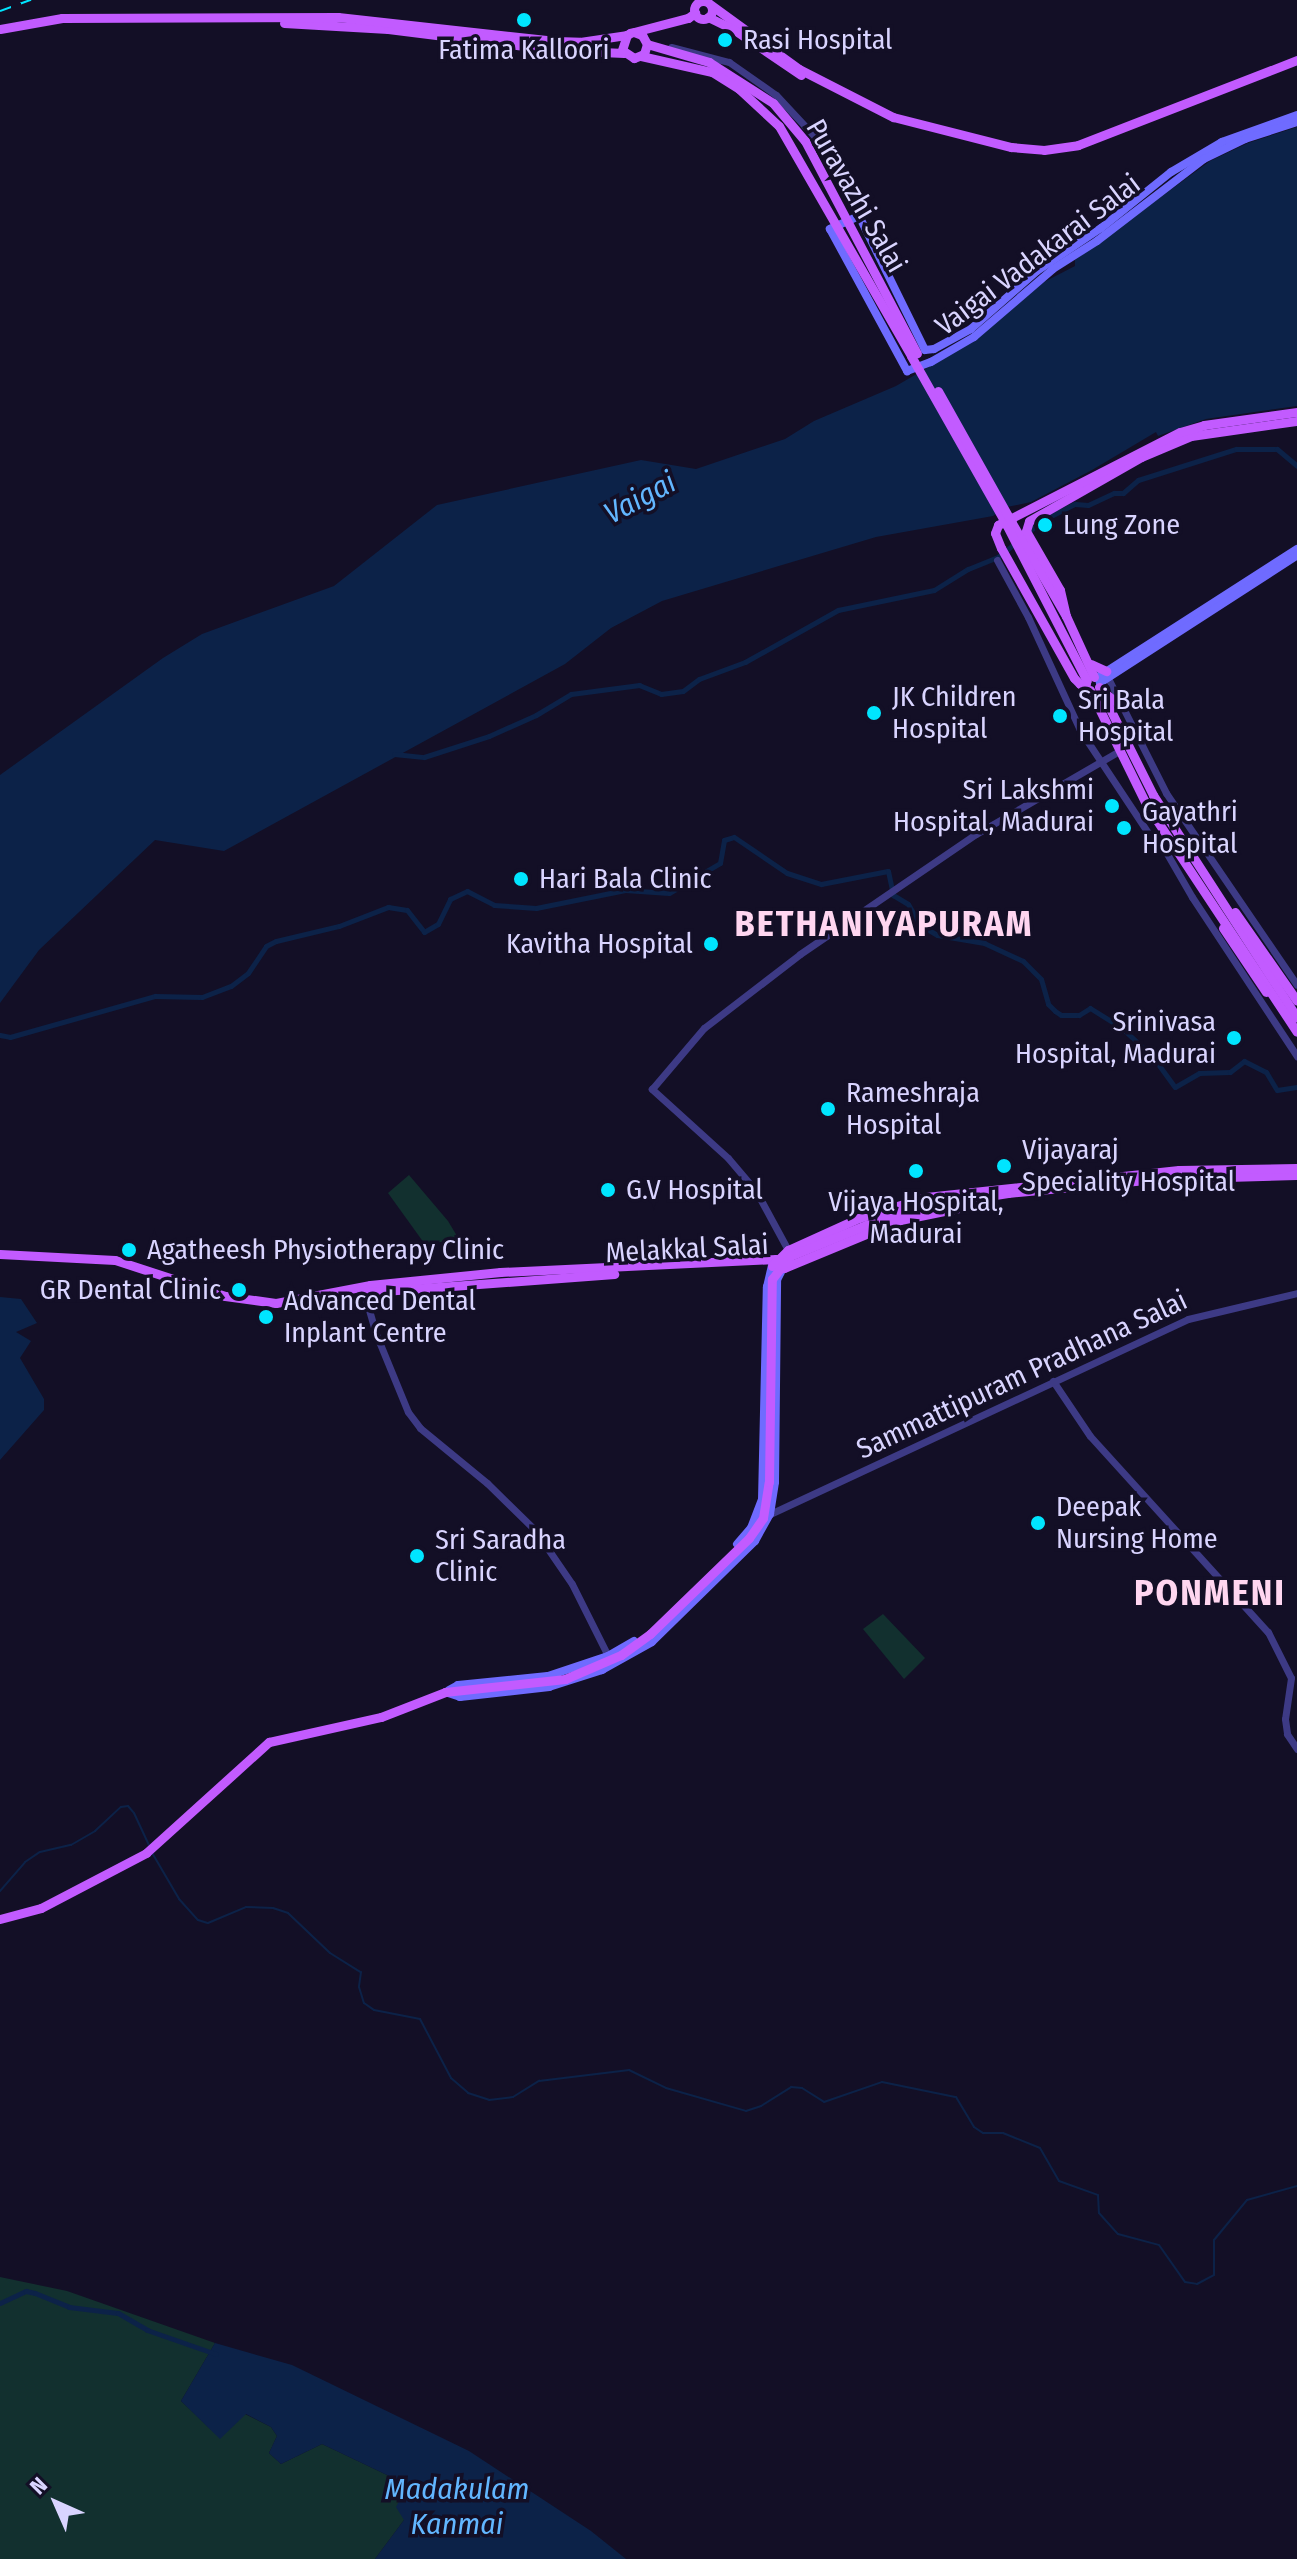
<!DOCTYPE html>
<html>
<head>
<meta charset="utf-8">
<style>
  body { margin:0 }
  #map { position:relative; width:1297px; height:2559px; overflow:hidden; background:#130f26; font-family:"Fira Sans Condensed",sans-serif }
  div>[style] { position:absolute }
  .green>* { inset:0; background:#12302f }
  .water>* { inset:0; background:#0c2248 }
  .stream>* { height:2px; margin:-1px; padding:0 1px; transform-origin:1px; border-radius:1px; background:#0c2248 }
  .canal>* { height:5px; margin:-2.5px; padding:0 2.5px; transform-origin:2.5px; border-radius:2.5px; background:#0c2248 }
  .tertiary>* { height:7px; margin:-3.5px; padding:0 3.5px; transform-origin:3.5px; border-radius:3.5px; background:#3d3a85 }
  .secondary>* { height:8px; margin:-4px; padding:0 4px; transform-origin:4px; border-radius:4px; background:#6f6bff }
  .primary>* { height:9px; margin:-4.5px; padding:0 4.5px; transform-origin:4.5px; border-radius:4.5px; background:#c25bff }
  .primary>.ring { margin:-4.5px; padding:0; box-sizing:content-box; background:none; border:9px solid #c25bff; border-radius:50% }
  .rail>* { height:2px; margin-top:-1px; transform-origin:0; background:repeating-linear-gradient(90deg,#00e5ff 0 12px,transparent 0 22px) }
  .primary-bridge>* { height:9px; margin:-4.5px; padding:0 4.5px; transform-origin:4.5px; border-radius:4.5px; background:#c25bff }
  .dots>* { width:22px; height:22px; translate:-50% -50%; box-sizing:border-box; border:4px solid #130f26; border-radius:50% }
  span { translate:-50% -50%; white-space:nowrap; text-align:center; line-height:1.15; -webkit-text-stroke:7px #130f26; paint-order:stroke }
  .poi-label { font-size:28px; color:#d9d4ff }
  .left { translate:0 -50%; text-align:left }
  .right { translate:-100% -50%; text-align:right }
  .street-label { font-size:28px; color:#d9d4ff }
  .water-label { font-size:30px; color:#62b6ff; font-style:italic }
  .district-label { font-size:36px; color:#ffd6f0; font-weight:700; letter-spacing:2px }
  .north { position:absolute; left:16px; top:2463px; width:80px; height:80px; -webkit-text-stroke:6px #130f26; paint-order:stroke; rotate:315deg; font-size:22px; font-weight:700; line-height:32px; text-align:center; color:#d9d4ff }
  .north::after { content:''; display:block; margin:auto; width:28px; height:36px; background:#d9d4ff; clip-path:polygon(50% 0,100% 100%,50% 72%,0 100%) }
</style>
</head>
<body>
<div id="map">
  <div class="green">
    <div style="clip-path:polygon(409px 1175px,448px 1221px,460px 1241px,424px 1243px,388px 1193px)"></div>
    <div style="clip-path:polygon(883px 1614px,925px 1658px,904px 1679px,863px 1629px)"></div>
    <div style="clip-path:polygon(0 2277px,67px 2291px,215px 2343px,181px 2401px,220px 2438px,245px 2414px,271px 2427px,277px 2436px,269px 2453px,281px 2464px,322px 2444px,408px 2485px,404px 2520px,375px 2559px,0 2559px)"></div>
  </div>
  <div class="water">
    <div style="clip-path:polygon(1297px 127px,1297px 406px,1206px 419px,1158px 436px,1156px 432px,1092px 470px,1031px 502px,1007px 507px,993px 516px,876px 537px,662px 601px,611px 628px,565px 664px,224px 851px,155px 840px,39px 950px,0 1003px,0 775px,163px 658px,202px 634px,334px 586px,437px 505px,641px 460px,696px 469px,785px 439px,814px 421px,896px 386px,975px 340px,1044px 282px,1075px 266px,1075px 260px,1210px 161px,1248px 143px)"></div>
    <div style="clip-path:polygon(0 1297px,21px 1299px,37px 1323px,16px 1332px,31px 1341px,20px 1358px,44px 1399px,44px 1410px,0 1460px)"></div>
    <div style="clip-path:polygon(215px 2343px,292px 2365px,469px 2451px,591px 2531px,626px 2559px,375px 2559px,404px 2520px,396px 2507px,408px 2485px,322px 2444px,281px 2464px,269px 2453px,277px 2436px,271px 2427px,246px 2414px,220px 2439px,181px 2401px)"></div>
  </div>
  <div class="stream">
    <div style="left:151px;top:1851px;width:56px;rotate:59.7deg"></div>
    <div style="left:179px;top:1899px;width:28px;rotate:48deg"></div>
    <div style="left:198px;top:1920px;width:10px;rotate:17deg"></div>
    <div style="left:208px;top:1923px;width:41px;rotate:-22.8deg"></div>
    <div style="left:246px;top:1907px;width:27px;rotate:2deg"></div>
    <div style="left:273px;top:1908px;width:16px;rotate:18deg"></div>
    <div style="left:288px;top:1913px;width:58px;rotate:43.6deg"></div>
    <div style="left:330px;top:1953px;width:36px;rotate:32deg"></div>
    <div style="left:361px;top:1972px;width:15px;rotate:98deg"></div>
    <div style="left:359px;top:1987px;width:17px;rotate:73deg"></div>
    <div style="left:364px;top:2003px;width:12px;rotate:35deg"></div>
    <div style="left:374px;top:2010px;width:47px;rotate:11.1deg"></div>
    <div style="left:420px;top:2019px;width:67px;rotate:62.3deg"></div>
    <div style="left:451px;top:2078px;width:23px;rotate:41deg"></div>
    <div style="left:468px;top:2093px;width:22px;rotate:18deg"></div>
    <div style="left:489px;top:2100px;width:24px;rotate:-7deg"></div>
    <div style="left:513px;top:2097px;width:31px;rotate:-32deg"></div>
    <div style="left:539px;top:2081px;width:91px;rotate:-7deg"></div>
    <div style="left:629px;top:2070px;width:41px;rotate:25.9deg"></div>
    <div style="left:666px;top:2088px;width:83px;rotate:16deg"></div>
    <div style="left:746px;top:2111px;width:16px;rotate:-18deg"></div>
    <div style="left:761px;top:2106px;width:36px;rotate:-32deg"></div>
    <div style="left:791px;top:2087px;width:11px;rotate:5deg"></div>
    <div style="left:802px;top:2088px;width:26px;rotate:32deg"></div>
    <div style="left:824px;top:2102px;width:61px;rotate:-19deg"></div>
    <div style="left:882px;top:2082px;width:76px;rotate:11.5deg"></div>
    <div style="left:956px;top:2097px;width:35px;rotate:59deg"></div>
    <div style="left:974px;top:2127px;width:11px;rotate:34deg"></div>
    <div style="left:983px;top:2133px;width:20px"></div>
    <div style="left:1003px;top:2133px;width:40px;rotate:22deg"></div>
    <div style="left:1040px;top:2148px;width:38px;rotate:60deg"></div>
    <div style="left:1059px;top:2181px;width:41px;rotate:19.7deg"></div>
    <div style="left:1098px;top:2195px;width:18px;rotate:87deg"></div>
    <div style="left:1099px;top:2213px;width:28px;rotate:48deg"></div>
    <div style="left:1118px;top:2234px;width:42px;rotate:15deg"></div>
    <div style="left:1159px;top:2245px;width:45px;rotate:54.9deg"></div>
    <div style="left:1185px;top:2282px;width:12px;rotate:9deg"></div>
    <div style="left:1197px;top:2284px;width:19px;rotate:-28deg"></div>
    <div style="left:1214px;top:2275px;width:35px;rotate:-90deg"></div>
    <div style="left:1214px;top:2240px;width:52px;rotate:-50.5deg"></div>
    <div style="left:1247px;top:2200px;width:52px;rotate:-15.6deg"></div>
    <div style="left:0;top:1891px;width:38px;rotate:-49deg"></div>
    <div style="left:25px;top:1862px;width:18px;rotate:-34deg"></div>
    <div style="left:40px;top:1852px;width:32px;rotate:-13deg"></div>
    <div style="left:71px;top:1845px;width:28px;rotate:-30deg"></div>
    <div style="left:95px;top:1831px;width:35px;rotate:-43deg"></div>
    <div style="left:121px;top:1807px;width:7px;rotate:-8deg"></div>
    <div style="left:128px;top:1806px;width:9px;rotate:49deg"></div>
    <div style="left:134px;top:1813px;width:35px;rotate:65deg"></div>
  </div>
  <div class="canal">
    <div style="left:1026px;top:534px;width:20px;rotate:-41deg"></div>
    <div style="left:1041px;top:521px;width:38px;rotate:-27deg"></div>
    <div style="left:1075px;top:504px;width:13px;rotate:4deg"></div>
    <div style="left:1088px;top:505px;width:29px;rotate:-25deg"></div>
    <div style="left:1114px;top:493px;width:9px"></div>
    <div style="left:1123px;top:493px;width:20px;rotate:-41deg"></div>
    <div style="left:1138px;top:480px;width:103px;rotate:-17.6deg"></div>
    <div style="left:1236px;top:449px;width:41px"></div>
    <div style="left:1277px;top:449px;width:26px;rotate:40deg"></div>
    <div style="left:394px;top:754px;width:30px;rotate:6deg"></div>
    <div style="left:424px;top:757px;width:68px;rotate:-17.9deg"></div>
    <div style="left:489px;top:736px;width:51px;rotate:-24.1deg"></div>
    <div style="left:536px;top:715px;width:41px;rotate:-31deg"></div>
    <div style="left:571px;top:694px;width:69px;rotate:-7.5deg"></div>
    <div style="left:639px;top:685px;width:24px;rotate:22deg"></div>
    <div style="left:661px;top:694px;width:22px;rotate:-8deg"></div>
    <div style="left:683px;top:691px;width:20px;rotate:-37deg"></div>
    <div style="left:699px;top:679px;width:49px;rotate:-20.3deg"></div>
    <div style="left:745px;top:662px;width:107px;rotate:-29.2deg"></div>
    <div style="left:838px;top:610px;width:98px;rotate:-11.8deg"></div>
    <div style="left:934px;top:590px;width:40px;rotate:-32deg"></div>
    <div style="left:968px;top:569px;width:32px;rotate:-22deg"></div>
    <div style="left:998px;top:557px;width:22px;rotate:-39deg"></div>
    <div style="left:0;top:1035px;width:10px;rotate:11deg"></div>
    <div style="left:10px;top:1037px;width:151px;rotate:-15.8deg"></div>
    <div style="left:155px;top:996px;width:47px;rotate:1.2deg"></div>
    <div style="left:202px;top:997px;width:31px;rotate:-21deg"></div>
    <div style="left:231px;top:986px;width:21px;rotate:-37deg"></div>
    <div style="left:248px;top:973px;width:32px;rotate:-56deg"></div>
    <div style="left:266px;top:946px;width:11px;rotate:-27deg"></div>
    <div style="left:276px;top:941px;width:65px;rotate:-13.4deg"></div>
    <div style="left:339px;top:926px;width:53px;rotate:-21.2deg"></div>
    <div style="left:388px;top:907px;width:19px;rotate:9deg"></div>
    <div style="left:407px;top:910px;width:28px;rotate:52deg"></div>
    <div style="left:424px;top:932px;width:16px;rotate:-30deg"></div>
    <div style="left:438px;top:924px;width:28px;rotate:-64deg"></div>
    <div style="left:450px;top:899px;width:19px;rotate:-25deg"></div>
    <div style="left:467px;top:891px;width:30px;rotate:27deg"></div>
    <div style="left:494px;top:905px;width:42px;rotate:4.1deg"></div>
    <div style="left:536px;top:908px;width:91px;rotate:-11.4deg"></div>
    <div style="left:625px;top:890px;width:44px;rotate:3.9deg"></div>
    <div style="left:669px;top:893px;width:59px;rotate:-30.5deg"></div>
    <div style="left:720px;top:863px;width:23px;rotate:-80deg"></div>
    <div style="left:724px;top:840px;width:10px;rotate:-17deg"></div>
    <div style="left:734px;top:837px;width:64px;rotate:34.2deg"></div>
    <div style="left:787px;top:873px;width:36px;rotate:18deg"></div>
    <div style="left:821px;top:884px;width:68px;rotate:-11deg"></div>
    <div style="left:888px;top:871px;width:25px;rotate:78deg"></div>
    <div style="left:893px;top:895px;width:17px;rotate:31deg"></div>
    <div style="left:908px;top:904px;width:24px;rotate:60deg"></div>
    <div style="left:920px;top:925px;width:20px;rotate:30deg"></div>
    <div style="left:937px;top:935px;width:48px;rotate:9.7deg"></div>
    <div style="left:984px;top:943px;width:43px;rotate:24.8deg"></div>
    <div style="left:1023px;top:961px;width:25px;rotate:45deg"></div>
    <div style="left:1041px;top:979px;width:26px;rotate:74deg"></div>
    <div style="left:1048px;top:1004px;width:10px;rotate:45deg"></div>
    <div style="left:1055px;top:1011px;width:7px;rotate:34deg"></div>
    <div style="left:1061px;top:1015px;width:18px"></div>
    <div style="left:1079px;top:1015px;width:13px;rotate:-32deg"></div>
    <div style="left:1090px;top:1008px;width:39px;rotate:32deg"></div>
    <div style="left:1123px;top:1029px;width:41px;rotate:43deg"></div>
    <div style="left:1153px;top:1057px;width:37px;rotate:54deg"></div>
    <div style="left:1175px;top:1087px;width:28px;rotate:-30deg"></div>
    <div style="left:1199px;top:1073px;width:31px;rotate:-2deg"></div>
    <div style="left:1230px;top:1072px;width:18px;rotate:-38deg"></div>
    <div style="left:1244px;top:1061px;width:25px;rotate:27deg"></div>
    <div style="left:1266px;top:1072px;width:21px;rotate:59deg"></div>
    <div style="left:1277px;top:1090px;width:20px;rotate:-9deg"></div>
    <div style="left:0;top:2303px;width:29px;rotate:-25deg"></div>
    <div style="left:26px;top:2291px;width:9px;rotate:13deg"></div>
    <div style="left:35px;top:2293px;width:37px;rotate:22deg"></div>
    <div style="left:69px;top:2307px;width:49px;rotate:7deg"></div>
    <div style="left:118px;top:2313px;width:34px;rotate:30deg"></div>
    <div style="left:147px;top:2330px;width:73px;rotate:19.2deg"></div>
  </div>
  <div class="tertiary">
    <div style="left:671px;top:47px;width:60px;rotate:14.5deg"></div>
    <div style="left:729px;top:62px;width:57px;rotate:35.1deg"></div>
    <div style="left:776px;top:95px;width:60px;rotate:47deg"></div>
    <div style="left:817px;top:139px;width:88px;rotate:61.4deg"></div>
    <div style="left:997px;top:560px;width:65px;rotate:61.5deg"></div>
    <div style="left:1028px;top:617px;width:124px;rotate:65.3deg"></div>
    <div style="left:1080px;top:730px;width:134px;rotate:56.5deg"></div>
    <div style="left:1154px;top:842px;width:16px;rotate:40deg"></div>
    <div style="left:1166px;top:852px;width:52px;rotate:60deg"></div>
    <div style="left:1192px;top:897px;width:191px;rotate:56.6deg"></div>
    <div style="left:1108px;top:678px;width:129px;rotate:63.2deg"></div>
    <div style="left:1166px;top:793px;width:232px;rotate:55.7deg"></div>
    <div style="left:788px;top:1250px;width:67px;rotate:-118.5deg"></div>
    <div style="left:756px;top:1191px;width:43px;rotate:-130.3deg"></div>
    <div style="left:728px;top:1158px;width:103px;rotate:-137.8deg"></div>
    <div style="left:652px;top:1089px;width:80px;rotate:-49.6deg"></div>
    <div style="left:704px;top:1028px;width:121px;rotate:-37.6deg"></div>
    <div style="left:800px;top:954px;width:213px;rotate:-34.3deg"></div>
    <div style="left:976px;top:834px;width:165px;rotate:-30.1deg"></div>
    <div style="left:363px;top:1289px;width:47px;rotate:73.9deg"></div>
    <div style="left:376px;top:1334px;width:84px;rotate:67.7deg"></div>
    <div style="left:408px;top:1412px;width:20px;rotate:53deg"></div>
    <div style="left:420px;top:1428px;width:87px;rotate:39.4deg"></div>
    <div style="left:487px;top:1483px;width:67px;rotate:44.4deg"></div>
    <div style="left:535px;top:1530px;width:65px;rotate:55.6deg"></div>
    <div style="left:572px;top:1584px;width:80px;rotate:63.4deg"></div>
    <div style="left:1053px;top:1381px;width:66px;rotate:56.1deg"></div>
    <div style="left:1090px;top:1436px;width:265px;rotate:47.8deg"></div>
    <div style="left:1268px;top:1632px;width:51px;rotate:63.4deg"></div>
    <div style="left:1291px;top:1678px;width:41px;rotate:98.3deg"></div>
    <div style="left:1285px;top:1719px;width:15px;rotate:82deg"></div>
    <div style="left:1287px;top:1734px;width:18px;rotate:56deg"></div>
    <div style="left:770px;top:1514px;width:461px;rotate:-25deg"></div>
    <div style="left:1188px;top:1319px;width:112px;rotate:-13.4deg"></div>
  </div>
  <div class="secondary">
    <div style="left:1297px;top:115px;width:80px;rotate:160.2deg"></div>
    <div style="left:1222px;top:142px;width:59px;rotate:149.5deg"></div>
    <div style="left:1171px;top:172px;width:90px;rotate:141.3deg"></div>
    <div style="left:1101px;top:228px;width:77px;rotate:146.1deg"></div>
    <div style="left:1037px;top:271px;width:88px;rotate:138.7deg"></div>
    <div style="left:971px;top:329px;width:42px;rotate:151.6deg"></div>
    <div style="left:934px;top:349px;width:9px;rotate:174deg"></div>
    <div style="left:925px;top:350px;width:149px;rotate:-116.2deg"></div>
    <div style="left:859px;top:216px;width:32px;rotate:156deg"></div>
    <div style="left:830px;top:229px;width:162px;rotate:61.5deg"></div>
    <div style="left:907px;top:371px;width:26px;rotate:-21deg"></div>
    <div style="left:931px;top:362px;width:50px;rotate:-30.2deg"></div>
    <div style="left:974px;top:337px;width:104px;rotate:-40.7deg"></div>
    <div style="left:1053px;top:269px;width:52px;rotate:-32.5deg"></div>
    <div style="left:1097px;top:241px;width:135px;rotate:-37.5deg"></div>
    <div style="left:1204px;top:159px;width:46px;rotate:-26deg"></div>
    <div style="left:1245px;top:139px;width:55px;rotate:-18.1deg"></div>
    <div style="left:1096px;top:678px;width:239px;rotate:-32.7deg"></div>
    <div style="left:1100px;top:683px;width:234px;rotate:-32.9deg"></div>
    <div style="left:737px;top:1544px;width:21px;rotate:-49deg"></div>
    <div style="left:751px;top:1528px;width:30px;rotate:-69deg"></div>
    <div style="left:762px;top:1500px;width:213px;rotate:-88.7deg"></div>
    <div style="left:767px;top:1287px;width:22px;rotate:-77deg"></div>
    <div style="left:449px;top:1690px;width:10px;rotate:-29deg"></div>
    <div style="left:458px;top:1685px;width:90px;rotate:-5.7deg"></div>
    <div style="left:548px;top:1676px;width:63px;rotate:-18.4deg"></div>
    <div style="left:608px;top:1656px;width:30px;rotate:-30deg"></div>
    <div style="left:448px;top:1693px;width:13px;rotate:18deg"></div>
    <div style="left:460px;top:1697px;width:90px;rotate:-6.4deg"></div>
    <div style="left:549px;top:1687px;width:56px;rotate:-17.8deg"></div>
    <div style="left:602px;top:1670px;width:57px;rotate:-29.2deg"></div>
    <div style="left:652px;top:1642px;width:144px;rotate:-44.4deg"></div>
    <div style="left:755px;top:1541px;width:31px;rotate:-61deg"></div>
    <div style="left:770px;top:1514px;width:32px;rotate:-81deg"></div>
    <div style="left:775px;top:1482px;width:202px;rotate:-89.4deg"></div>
    <div style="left:777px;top:1280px;width:9px;rotate:-63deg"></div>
  </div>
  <div class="primary">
    <div class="ring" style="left:694px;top:1px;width:9px;height:9px"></div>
    <div style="left:711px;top:5px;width:109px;rotate:36deg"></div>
    <div style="left:799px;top:69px;width:106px;rotate:27.1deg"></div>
    <div style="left:893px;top:117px;width:122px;rotate:14.3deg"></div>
    <div style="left:1011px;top:147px;width:33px;rotate:5deg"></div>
    <div style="left:1044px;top:150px;width:34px;rotate:-8deg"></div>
    <div style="left:1078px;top:145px;width:235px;rotate:-21.2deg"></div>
    <div style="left:708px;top:17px;width:28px;rotate:26deg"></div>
    <div style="left:733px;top:29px;width:82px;rotate:34.1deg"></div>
    <div style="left:284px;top:23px;width:104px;rotate:3.3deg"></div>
    <div style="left:388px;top:29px;width:169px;rotate:7.1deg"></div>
    <div style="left:556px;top:50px;width:68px;rotate:2.5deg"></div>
    <div style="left:0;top:29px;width:63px;rotate:-10.1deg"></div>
    <div style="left:62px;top:18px;width:276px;rotate:-0.2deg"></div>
    <div style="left:338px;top:17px;width:219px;rotate:6.3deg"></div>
    <div style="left:556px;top:41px;width:24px;rotate:2deg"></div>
    <div style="left:580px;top:42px;width:48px;rotate:-8.5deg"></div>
    <div style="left:634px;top:32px;width:9px;rotate:21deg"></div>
    <div style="left:642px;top:35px;width:10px;rotate:61deg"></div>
    <div style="left:647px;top:44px;width:10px;rotate:107deg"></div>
    <div style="left:644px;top:54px;width:11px;rotate:158deg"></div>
    <div style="left:634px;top:58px;width:14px;rotate:-146deg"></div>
    <div style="left:622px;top:50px;width:16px;rotate:-72deg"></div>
    <div style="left:627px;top:35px;width:4px;rotate:-34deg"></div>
    <div style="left:630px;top:33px;width:60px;rotate:-14.5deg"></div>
    <div style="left:688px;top:18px;width:9px;rotate:-36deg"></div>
    <div style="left:647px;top:44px;width:65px;rotate:16.2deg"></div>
    <div style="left:709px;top:62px;width:76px;rotate:32.6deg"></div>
    <div style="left:773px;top:103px;width:50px;rotate:49.9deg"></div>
    <div style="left:805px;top:141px;width:240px;rotate:62.2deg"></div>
    <div style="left:641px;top:56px;width:73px;rotate:12.7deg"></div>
    <div style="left:712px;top:72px;width:32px;rotate:32deg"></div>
    <div style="left:739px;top:89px;width:54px;rotate:42.8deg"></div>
    <div style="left:779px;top:126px;width:265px;rotate:60.1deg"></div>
    <div style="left:1012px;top:523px;width:108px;rotate:59.9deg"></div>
    <div style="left:1066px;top:616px;width:67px;rotate:65.3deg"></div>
    <div style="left:1007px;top:526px;width:174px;rotate:62.7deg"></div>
    <div style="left:1066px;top:616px;width:27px;rotate:-103deg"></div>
    <div style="left:1060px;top:590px;width:68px;rotate:-120deg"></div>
    <div style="left:1026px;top:531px;width:10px;rotate:-73deg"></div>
    <div style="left:1029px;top:521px;width:129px;rotate:-29.7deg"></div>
    <div style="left:1141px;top:457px;width:54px;rotate:-22.8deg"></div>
    <div style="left:1191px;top:436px;width:107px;rotate:-8.1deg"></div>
    <div style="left:1091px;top:664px;width:17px;rotate:25deg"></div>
    <div style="left:1086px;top:684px;width:6px;rotate:180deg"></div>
    <div style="left:1080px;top:684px;width:8px;rotate:-135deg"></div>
    <div style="left:1074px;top:678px;width:149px;rotate:-119.3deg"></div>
    <div style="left:1001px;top:548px;width:16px;rotate:-112deg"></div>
    <div style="left:995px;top:533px;width:9px;rotate:-69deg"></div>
    <div style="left:998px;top:525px;width:204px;rotate:-27.1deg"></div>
    <div style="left:1180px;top:432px;width:25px;rotate:-16deg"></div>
    <div style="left:1204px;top:425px;width:94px;rotate:-8deg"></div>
    <div style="left:1099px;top:687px;width:121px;rotate:63.4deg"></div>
    <div style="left:1153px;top:795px;width:265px;rotate:57.1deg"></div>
    <div style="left:1090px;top:690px;width:127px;rotate:63.8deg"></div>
    <div style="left:1146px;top:804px;width:273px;rotate:56.5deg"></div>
    <div style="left:1106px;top:694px;width:21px;rotate:39deg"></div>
    <div style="left:1235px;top:912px;width:108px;rotate:55.1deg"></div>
    <div style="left:1223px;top:928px;width:77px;rotate:56.1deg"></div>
    <div style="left:866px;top:1225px;width:50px;rotate:-19.9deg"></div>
    <div style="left:913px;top:1208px;width:96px;rotate:-9deg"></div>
    <div style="left:1008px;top:1193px;width:149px;rotate:-5.4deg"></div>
    <div style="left:1156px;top:1179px;width:141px;rotate:-1.6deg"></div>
    <div style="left:0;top:1254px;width:115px;rotate:3deg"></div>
    <div style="left:115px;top:1260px;width:116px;rotate:18.1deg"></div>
    <div style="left:225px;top:1296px;width:51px;rotate:7.8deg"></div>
    <div style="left:276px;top:1303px;width:96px;rotate:-10.8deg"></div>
    <div style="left:370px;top:1285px;width:131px;rotate:-5.7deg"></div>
    <div style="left:500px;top:1272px;width:276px;rotate:-2.7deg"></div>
    <div style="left:776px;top:1259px;width:12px;rotate:48deg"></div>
    <div style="left:772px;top:1266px;width:23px;rotate:-45deg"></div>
    <div style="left:788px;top:1250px;width:78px;rotate:-24.3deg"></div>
    <div style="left:859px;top:1218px;width:70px;rotate:-17.4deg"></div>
    <div style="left:926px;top:1197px;width:254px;rotate:-6.1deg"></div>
    <div style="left:1179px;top:1170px;width:118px;rotate:-1deg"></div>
    <div style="left:784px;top:1268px;width:126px;rotate:-22.5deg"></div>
    <div style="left:900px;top:1220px;width:70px;rotate:-11.5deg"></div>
    <div style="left:363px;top:1289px;width:8px;rotate:23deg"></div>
    <div style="left:370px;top:1292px;width:245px;rotate:-4.2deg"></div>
    <div style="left:0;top:1919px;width:42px;rotate:-15deg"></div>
    <div style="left:41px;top:1908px;width:119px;rotate:-27.6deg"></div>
    <div style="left:146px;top:1853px;width:166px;rotate:-42.1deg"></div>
    <div style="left:269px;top:1742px;width:115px;rotate:-12.6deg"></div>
    <div style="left:381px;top:1717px;width:69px;rotate:-21.3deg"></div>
    <div style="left:445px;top:1692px;width:121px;rotate:-6.2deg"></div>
  </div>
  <div class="rail">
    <div style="left:0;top:11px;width:33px;rotate:-20deg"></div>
  </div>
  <div class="primary-bridge">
    <div style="left:911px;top:356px;width:195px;rotate:60.5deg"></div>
    <div style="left:938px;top:391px;width:151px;rotate:60.7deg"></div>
    <div style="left:565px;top:1679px;width:61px;rotate:-23.2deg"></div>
    <div style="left:621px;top:1655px;width:36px;rotate:-36deg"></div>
    <div style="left:650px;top:1634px;width:138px;rotate:-44.1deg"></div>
    <div style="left:749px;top:1538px;width:24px;rotate:-55deg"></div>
    <div style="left:763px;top:1518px;width:36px;rotate:-81deg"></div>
    <div style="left:769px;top:1482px;width:203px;rotate:-89.2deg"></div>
    <div style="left:772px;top:1279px;width:29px;rotate:-52deg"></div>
    <div style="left:790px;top:1256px;width:82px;rotate:-22.2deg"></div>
  </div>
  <div class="dots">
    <div style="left:524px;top:20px;background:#00e5ff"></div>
    <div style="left:725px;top:40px;background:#00e5ff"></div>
    <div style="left:1045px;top:525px;background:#00e5ff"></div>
    <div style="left:874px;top:713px;background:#00e5ff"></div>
    <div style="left:1060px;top:716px;background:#00e5ff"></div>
    <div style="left:1112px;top:806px;background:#00e5ff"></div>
    <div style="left:1124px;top:828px;background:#00e5ff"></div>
    <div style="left:521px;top:879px;background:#00e5ff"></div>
    <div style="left:711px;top:944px;background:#00e5ff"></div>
    <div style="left:1234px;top:1038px;background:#00e5ff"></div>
    <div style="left:828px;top:1109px;background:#00e5ff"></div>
    <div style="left:1004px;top:1166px;background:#00e5ff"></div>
    <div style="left:916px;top:1171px;background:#00e5ff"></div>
    <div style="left:608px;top:1190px;background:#00e5ff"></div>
    <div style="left:129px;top:1250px;background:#00e5ff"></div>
    <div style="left:239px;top:1290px;background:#00e5ff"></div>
    <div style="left:266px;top:1317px;background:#00e5ff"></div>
    <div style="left:1038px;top:1523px;background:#00e5ff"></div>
    <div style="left:417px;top:1556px;background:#00e5ff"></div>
  </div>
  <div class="poi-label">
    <span class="left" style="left:743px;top:40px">Rasi Hospital</span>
    <span style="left:524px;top:50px">Fatima Kalloori</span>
    <span class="left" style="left:1063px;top:525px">Lung Zone</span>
    <span class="left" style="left:892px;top:713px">JK Children<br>Hospital</span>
    <span class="left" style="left:1078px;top:716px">Sri Bala<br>Hospital</span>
    <span class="right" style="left:1094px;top:806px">Sri Lakshmi<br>Hospital, Madurai</span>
    <span class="left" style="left:1142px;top:828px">Gayathri<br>Hospital</span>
    <span class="left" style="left:539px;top:879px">Hari Bala Clinic</span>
    <span class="right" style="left:693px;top:944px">Kavitha Hospital</span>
    <span class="right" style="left:1216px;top:1038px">Srinivasa<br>Hospital, Madurai</span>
    <span class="left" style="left:846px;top:1109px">Rameshraja<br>Hospital</span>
    <span class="left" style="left:1022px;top:1166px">Vijayaraj<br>Speciality Hospital</span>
    <span class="left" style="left:626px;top:1190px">G.V Hospital</span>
    <span style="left:916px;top:1218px">Vijaya Hospital,<br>Madurai</span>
    <span class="left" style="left:147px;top:1250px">Agatheesh Physiotherapy Clinic</span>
    <span class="right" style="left:221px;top:1290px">GR Dental Clinic</span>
    <span class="left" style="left:284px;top:1317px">Advanced Dental<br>Inplant Centre</span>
    <span class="left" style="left:1056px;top:1523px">Deepak<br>Nursing Home</span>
    <span class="left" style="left:435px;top:1556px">Sri Saradha<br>Clinic</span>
  </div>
  <div class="street-label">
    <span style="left:856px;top:196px;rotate:60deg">Puravazhi Salai</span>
    <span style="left:1038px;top:255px;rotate:-37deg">Vaigai Vadakarai Salai</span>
    <span style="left:687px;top:1249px;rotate:-3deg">Melakkal Salai</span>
    <span style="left:1022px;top:1375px;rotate:-25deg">Sammattipuram Pradhana Salai</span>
  </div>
  <div class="water-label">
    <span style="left:640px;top:498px;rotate:-28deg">Vaigai</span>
    <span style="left:457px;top:2506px">Madakulam<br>Kanmai</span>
  </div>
  <div class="district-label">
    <span style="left:884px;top:925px">BETHANIYAPURAM</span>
    <span style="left:1210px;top:1594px">PONMENI</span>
  </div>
  <div class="north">N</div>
</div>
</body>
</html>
